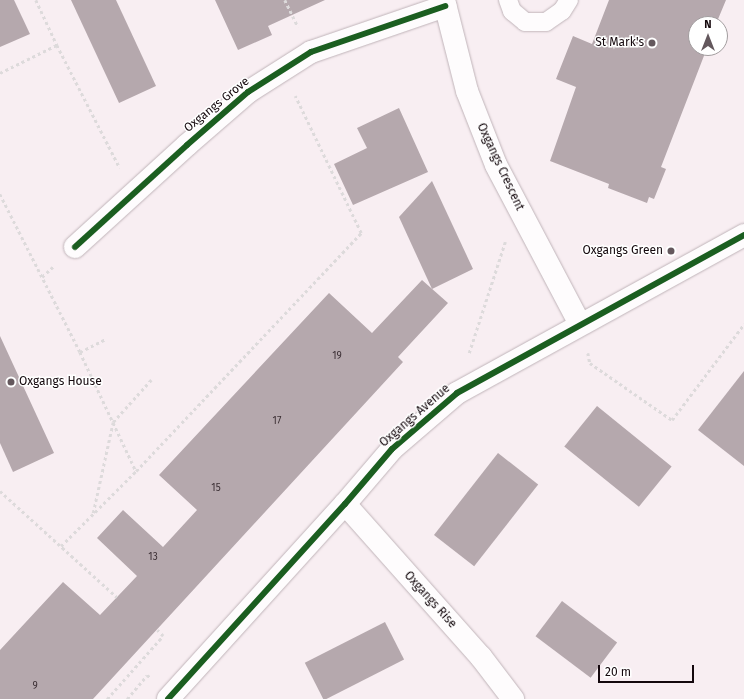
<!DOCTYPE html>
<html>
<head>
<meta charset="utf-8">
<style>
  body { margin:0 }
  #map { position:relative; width:744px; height:699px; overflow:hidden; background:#f8eef2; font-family:"Fira Sans",sans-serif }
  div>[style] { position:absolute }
  .building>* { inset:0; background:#b5a8ad; transform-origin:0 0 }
  .path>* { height:2.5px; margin-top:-1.25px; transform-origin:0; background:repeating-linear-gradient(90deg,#dddadb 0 3px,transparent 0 6px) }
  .roads { filter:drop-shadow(0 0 1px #c0b4b9) drop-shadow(0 0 1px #c0b4b9) }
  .service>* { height:18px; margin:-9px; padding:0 9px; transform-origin:9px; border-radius:9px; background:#fefcfd }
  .minor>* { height:22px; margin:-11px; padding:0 11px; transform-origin:11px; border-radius:11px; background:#fefcfd }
  .tertiary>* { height:22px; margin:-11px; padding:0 11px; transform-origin:11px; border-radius:11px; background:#fefcfd }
  .cycleway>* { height:6px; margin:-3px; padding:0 3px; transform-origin:3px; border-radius:3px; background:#1b5e20 }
  .dots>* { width:11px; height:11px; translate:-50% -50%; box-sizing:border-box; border:2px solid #fff; border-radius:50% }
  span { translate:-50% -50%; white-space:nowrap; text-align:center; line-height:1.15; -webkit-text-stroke:3px #fff; paint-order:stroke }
  .number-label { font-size:10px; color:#3c3035 }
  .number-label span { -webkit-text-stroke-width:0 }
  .poi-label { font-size:12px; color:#14080d }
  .right { translate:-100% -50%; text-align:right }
  .left { translate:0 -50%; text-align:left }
  .street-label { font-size:12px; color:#14080d }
  .north { position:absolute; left:688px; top:16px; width:40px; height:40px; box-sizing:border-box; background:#fff; border:1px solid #a19c9e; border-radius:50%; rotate:0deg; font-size:11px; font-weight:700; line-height:16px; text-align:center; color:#14080d }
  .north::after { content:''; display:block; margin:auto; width:14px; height:18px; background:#64585d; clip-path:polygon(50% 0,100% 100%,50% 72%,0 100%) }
  .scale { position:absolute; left:598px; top:665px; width:96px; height:18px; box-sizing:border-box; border:2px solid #14080d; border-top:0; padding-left:5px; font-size:12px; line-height:14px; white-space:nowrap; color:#14080d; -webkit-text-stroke:3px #fff; paint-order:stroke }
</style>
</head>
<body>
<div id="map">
  <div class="building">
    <div style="clip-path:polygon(0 0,14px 0,30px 34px,0 47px)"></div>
    <div style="clip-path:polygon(71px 0,116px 0,156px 86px,119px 103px)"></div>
    <div style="clip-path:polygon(215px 0,325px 0,268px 26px,272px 35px,238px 50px)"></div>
    <div style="clip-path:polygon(609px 0,726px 0,716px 24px,696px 24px,696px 48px,707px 48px,661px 167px,666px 169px,654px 199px,649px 197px,647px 203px,608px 188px,609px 184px,550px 161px,576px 87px,556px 79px,573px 36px,592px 44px)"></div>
    <div style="clip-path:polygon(399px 108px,428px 172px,353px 205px,334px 164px,367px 148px,357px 128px)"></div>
    <div style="clip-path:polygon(432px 181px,473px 269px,432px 289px,399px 217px)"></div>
    <div style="clip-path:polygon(422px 280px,448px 303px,398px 357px,403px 362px,93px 699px,0 699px,0 650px,63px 582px,100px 615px,137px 576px,97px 538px,123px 510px,163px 547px,197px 510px,159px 475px,329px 293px,372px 333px)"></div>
    <div style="clip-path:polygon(0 336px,54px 453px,13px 472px,0 443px)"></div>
    <div style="clip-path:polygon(744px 371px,744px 466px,698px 430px)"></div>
    <div style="left:597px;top:406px;width:96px;height:52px;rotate:39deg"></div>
    <div style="left:498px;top:453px;width:51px;height:104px;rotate:38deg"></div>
    <div style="left:562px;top:601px;width:69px;height:44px;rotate:37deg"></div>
    <div style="left:385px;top:622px;width:42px;height:90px;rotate:63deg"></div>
  </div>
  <div class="path">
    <div style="left:36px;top:0;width:50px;rotate:65deg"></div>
    <div style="left:57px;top:45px;width:138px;rotate:62.9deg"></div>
    <div style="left:285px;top:0;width:30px;rotate:64deg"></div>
    <div style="left:0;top:73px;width:64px;rotate:-26.2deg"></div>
    <div style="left:0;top:194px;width:177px;rotate:63.1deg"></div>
    <div style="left:80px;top:352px;width:132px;rotate:64.8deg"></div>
    <div style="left:42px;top:277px;width:18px;rotate:-43deg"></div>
    <div style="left:80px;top:352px;width:29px;rotate:-27deg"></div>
    <div style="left:469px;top:353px;width:117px;rotate:-72deg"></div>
    <div style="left:588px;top:353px;width:10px;rotate:79deg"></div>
    <div style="left:590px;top:363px;width:100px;rotate:34.8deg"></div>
    <div style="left:672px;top:420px;width:120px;rotate:-53.1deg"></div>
    <div style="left:0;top:491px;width:158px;rotate:42.2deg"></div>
    <div style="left:93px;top:513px;width:93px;rotate:-77.6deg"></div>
    <div style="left:113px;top:422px;width:57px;rotate:-47.9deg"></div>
    <div style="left:61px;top:546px;width:106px;rotate:-45deg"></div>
    <div style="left:136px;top:471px;width:328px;rotate:-46.6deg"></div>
    <div style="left:361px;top:233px;width:152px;rotate:-115.7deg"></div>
    <div style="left:107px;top:699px;width:84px;rotate:-48.4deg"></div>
    <div style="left:163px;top:636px;width:8px;rotate:-135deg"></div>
    <div style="left:127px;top:699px;width:31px;rotate:-50deg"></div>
    <div style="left:147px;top:675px;width:4px;rotate:34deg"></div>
  </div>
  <div class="roads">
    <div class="service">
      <div style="left:508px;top:0;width:12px;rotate:70deg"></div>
      <div style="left:512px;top:11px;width:17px;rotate:40deg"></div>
      <div style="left:525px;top:22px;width:21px"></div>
      <div style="left:546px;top:22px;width:19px;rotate:-35deg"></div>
      <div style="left:562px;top:11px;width:13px;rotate:-58deg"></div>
    </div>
    <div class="minor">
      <div style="left:444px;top:0;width:94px;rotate:75.8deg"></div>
      <div style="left:467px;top:91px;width:79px;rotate:68.6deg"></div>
      <div style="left:496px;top:165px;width:180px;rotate:62.2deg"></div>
      <div style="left:75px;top:247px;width:151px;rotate:-42.3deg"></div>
      <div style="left:187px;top:145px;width:81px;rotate:-41deg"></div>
      <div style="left:248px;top:92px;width:75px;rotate:-32.4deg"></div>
      <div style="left:311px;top:52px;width:142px;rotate:-18.9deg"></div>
      <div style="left:345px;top:504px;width:205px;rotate:48.4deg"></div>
      <div style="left:481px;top:657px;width:53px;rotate:52.7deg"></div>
    </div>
    <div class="tertiary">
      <div style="left:168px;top:699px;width:263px;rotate:-47.8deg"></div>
      <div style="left:345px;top:504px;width:72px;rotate:-49.5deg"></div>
      <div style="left:392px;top:449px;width:86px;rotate:-40.7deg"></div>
      <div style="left:457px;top:393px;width:328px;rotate:-28.8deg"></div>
    </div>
  </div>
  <div class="cycleway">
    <div style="left:75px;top:247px;width:151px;rotate:-42.3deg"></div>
    <div style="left:187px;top:145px;width:81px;rotate:-41deg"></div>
    <div style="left:248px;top:92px;width:75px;rotate:-32.4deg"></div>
    <div style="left:311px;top:52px;width:142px;rotate:-18.9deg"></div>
    <div style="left:168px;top:699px;width:263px;rotate:-47.8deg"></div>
    <div style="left:345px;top:504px;width:72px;rotate:-49.5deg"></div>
    <div style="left:392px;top:449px;width:86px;rotate:-40.7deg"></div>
    <div style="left:457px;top:393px;width:328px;rotate:-28.8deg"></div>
  </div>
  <div class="dots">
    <div style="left:652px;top:43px;background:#64585d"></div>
    <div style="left:671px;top:251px;background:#64585d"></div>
    <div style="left:11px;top:382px;background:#64585d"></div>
  </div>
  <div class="number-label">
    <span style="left:337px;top:357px">19</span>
    <span style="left:277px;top:422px">17</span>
    <span style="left:216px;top:489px">15</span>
    <span style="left:153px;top:558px">13</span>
    <span style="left:35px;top:687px">9</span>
  </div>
  <div class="poi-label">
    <span class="right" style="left:644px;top:43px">St Mark's</span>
    <span class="right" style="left:663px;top:251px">Oxgangs Green</span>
    <span class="left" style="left:19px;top:382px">Oxgangs House</span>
  </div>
  <div class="street-label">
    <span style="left:217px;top:105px;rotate:-39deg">Oxgangs Grove</span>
    <span style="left:500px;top:167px;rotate:65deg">Oxgangs Crescent</span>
    <span style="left:415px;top:416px;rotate:-41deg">Oxgangs Avenue</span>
    <span style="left:430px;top:600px;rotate:48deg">Oxgangs Rise</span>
  </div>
  <div class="north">N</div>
  <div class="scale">20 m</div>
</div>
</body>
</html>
